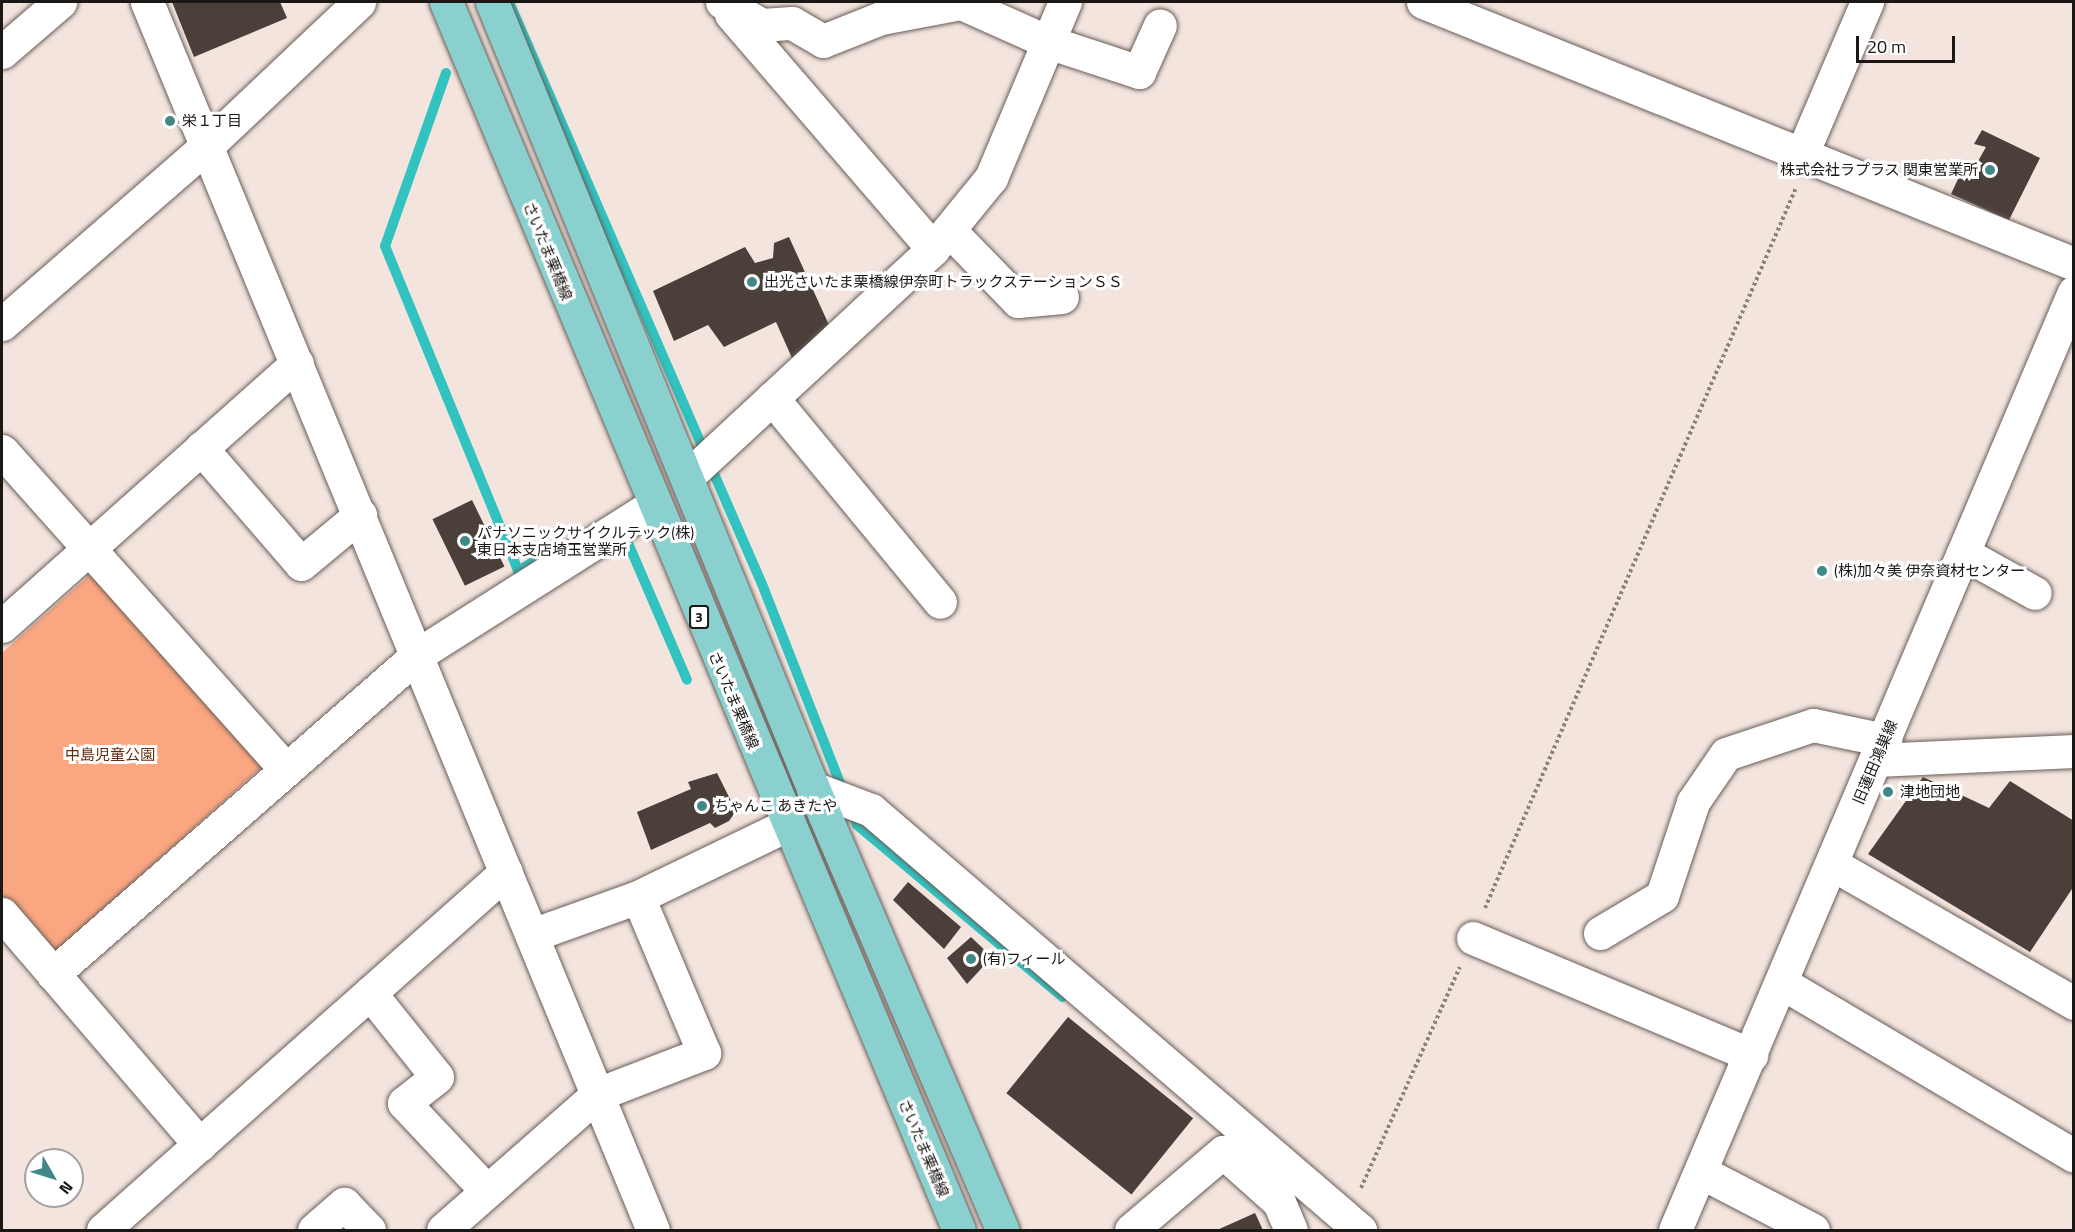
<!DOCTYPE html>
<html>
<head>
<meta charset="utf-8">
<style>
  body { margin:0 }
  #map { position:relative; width:2075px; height:1232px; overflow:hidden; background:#f3e4de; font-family:"Titillium Web","Noto Sans JP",sans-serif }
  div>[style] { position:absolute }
  .green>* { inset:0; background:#f9a681 }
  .stream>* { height:10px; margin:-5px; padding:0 5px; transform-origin:5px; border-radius:5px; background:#32c2bf }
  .building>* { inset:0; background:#4b3f3a; transform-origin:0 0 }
  .path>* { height:4px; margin-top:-2px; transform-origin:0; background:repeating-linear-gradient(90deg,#8b817d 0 3px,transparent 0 6px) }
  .roads { filter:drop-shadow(0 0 2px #695d58) drop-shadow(0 0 2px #695d58) }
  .minor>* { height:33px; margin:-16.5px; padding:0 16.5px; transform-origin:16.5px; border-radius:16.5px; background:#fff }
  .major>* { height:33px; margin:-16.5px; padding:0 16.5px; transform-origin:16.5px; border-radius:16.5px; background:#8ad0cf }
  .dots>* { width:16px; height:16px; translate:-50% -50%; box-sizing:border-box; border:3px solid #fff; border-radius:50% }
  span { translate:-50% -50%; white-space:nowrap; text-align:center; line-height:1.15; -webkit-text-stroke:6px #fff; paint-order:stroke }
  .shield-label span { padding:2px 4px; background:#fff; border:2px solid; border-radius:4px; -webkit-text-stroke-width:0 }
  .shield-label { font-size:14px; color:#1b1714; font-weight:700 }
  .poi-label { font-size:15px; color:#1b1714 }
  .left { translate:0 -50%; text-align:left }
  .right { translate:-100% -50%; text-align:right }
  .street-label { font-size:15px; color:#1b1714 }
  .park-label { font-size:15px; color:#642d12 }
  .frame { position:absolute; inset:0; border:3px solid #1b1714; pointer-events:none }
  .north { position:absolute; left:24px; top:1148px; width:60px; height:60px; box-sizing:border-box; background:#fff; border:2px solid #a4a2a1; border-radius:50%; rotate:129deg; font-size:16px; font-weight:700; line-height:24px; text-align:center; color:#1b1714 }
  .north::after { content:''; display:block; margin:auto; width:21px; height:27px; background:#408886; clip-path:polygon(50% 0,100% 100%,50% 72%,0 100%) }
  .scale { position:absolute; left:1856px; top:36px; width:99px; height:27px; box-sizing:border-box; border:3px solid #1b1714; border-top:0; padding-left:8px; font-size:18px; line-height:21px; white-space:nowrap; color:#1b1714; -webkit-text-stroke:4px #fff; paint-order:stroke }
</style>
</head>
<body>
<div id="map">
  <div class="green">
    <div style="clip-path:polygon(92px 573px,264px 765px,53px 954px,2px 896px,2px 653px)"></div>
  </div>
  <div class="stream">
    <div style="left:509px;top:2px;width:635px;rotate:66.51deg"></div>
    <div style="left:762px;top:584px;width:225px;rotate:68.6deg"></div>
    <div style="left:446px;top:73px;width:183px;rotate:109.4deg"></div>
    <div style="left:385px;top:246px;width:351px;rotate:67.7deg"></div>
    <div style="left:518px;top:571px;width:26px;rotate:-31deg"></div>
    <div style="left:622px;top:529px;width:164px;rotate:66.7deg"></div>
    <div style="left:851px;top:810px;width:16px;rotate:68deg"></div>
    <div style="left:857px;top:825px;width:268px;rotate:39.9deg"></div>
  </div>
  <div class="building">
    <div style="clip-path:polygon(172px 2px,280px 2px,287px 18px,194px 57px)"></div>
    <div style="clip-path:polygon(1982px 130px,2040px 158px,2009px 220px,1951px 194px,1966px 162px,1977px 163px,1986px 147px,1974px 144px)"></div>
    <div style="clip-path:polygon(789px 237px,829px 325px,792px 358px,776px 322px,724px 347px,708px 325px,674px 341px,653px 291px,745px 247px,755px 263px,773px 258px,774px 243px)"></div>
    <div style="left:472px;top:500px;width:74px;height:44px;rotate:64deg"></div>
    <div style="clip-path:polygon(717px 773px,736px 811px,729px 821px,715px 828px,710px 823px,651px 850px,637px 812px,691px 789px,688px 782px)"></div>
    <div style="clip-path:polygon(1923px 777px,1989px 808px,2010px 781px,2074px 821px,2074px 886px,2030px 952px,1868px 854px)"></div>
    <div style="clip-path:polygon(908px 882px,961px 927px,944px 949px,893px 900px)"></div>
    <div style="clip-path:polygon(971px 937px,992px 957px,967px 984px,947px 958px)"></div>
    <div style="left:1068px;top:1017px;width:161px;height:98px;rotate:39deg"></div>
    <div style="clip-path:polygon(1255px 1213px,1263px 1230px,1217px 1230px)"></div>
  </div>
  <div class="path">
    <div style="left:1485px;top:908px;width:784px;rotate:-66.64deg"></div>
    <div style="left:1361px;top:1188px;width:242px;rotate:-65.9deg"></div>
  </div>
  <div class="roads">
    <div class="minor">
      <div style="left:147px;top:2px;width:1328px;rotate:67.61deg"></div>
      <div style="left:722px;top:2px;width:46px;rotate:29.9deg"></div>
      <div style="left:762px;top:25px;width:30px;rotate:-4deg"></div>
      <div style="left:792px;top:23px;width:36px;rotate:30deg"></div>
      <div style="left:823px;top:41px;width:62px;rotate:-21.6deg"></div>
      <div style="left:881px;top:18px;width:81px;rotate:-10.6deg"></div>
      <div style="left:961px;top:3px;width:95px;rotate:24.1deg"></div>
      <div style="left:1048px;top:42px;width:96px;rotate:18.2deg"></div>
      <div style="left:1139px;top:72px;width:51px;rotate:-65.9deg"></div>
      <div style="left:1423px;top:2px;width:702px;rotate:21.92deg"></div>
      <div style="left:731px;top:14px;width:310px;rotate:49.3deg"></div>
      <div style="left:2px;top:52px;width:77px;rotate:-40.8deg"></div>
      <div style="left:1801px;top:156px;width:168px;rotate:-66.8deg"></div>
      <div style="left:949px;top:230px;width:99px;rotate:45.8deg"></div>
      <div style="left:1018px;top:301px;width:44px;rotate:-5.2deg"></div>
      <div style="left:2px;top:324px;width:273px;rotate:-41deg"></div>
      <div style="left:208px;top:145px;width:208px;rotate:-43.4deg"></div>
      <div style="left:772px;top:398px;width:264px;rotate:50.5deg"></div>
      <div style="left:201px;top:448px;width:153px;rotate:49.2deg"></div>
      <div style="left:301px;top:564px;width:77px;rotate:-39.7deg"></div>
      <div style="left:2px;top:451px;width:427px;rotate:48.3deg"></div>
      <div style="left:687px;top:477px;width:335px;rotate:-42.8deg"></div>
      <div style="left:933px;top:249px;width:92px;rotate:-50.8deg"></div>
      <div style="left:991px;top:178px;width:191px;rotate:-67.2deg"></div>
      <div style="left:1963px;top:553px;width:82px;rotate:29.1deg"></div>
      <div style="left:2px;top:626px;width:395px;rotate:-41.7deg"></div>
      <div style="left:1876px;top:760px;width:198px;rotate:-2.6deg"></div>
      <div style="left:813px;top:788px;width:62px;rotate:20.8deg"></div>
      <div style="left:871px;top:810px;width:645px;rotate:40.66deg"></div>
      <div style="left:1832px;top:864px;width:279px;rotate:29.9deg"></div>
      <div style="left:638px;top:897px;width:165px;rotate:-25.8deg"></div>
      <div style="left:2px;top:914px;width:304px;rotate:49.4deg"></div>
      <div style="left:1600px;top:933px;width:72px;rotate:-30.8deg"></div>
      <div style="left:1662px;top:896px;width:99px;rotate:-71.7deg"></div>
      <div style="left:1693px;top:802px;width:58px;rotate:-55.5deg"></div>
      <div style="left:1726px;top:754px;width:92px;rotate:-18.4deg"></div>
      <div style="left:1813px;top:725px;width:74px;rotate:11.8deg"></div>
      <div style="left:1473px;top:938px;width:302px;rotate:22.8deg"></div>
      <div style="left:53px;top:974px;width:484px;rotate:-41.2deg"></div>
      <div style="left:417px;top:655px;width:278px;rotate:-32.4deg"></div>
      <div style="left:1782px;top:983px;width:339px;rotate:30.6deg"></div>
      <div style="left:370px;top:993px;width:107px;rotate:51.4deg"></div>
      <div style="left:437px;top:1077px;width:42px;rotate:141.8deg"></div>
      <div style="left:404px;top:1103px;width:121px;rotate:46.7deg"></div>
      <div style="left:1701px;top:1172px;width:126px;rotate:27.4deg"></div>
      <div style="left:103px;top:1230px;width:539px;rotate:-41.62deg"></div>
      <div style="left:314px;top:1230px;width:40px;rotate:-41deg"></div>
      <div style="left:344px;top:1204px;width:36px;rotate:46deg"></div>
      <div style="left:443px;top:1230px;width:206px;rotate:-41.3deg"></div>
      <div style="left:598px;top:1094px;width:114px;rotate:-21.1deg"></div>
      <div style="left:704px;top:1053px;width:169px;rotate:-112.9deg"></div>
      <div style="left:638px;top:897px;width:113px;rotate:160.3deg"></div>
      <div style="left:1131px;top:1230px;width:121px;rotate:-40.3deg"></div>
      <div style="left:1223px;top:1152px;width:75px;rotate:41.8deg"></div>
      <div style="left:1279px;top:1202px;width:30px;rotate:67deg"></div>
      <div style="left:1675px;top:1230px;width:1019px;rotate:-66.96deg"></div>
    </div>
    <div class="major">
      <div style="left:446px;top:2px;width:1331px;rotate:67.33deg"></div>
      <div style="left:492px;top:2px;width:849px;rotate:67.79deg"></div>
      <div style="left:813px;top:788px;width:481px;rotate:66.8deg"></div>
    </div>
  </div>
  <div class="dots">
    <div style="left:170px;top:121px;background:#408886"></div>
    <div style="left:1990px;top:170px;background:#408886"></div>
    <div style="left:752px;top:282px;background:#408886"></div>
    <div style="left:465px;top:541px;background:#408886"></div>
    <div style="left:1822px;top:571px;background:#408886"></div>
    <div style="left:1888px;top:792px;background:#408886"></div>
    <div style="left:702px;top:806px;background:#408886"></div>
    <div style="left:971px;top:959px;background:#408886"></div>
  </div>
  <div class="shield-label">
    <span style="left:699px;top:617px">3</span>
  </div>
  <div class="poi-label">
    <span class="left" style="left:182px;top:121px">栄１丁目</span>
    <span class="right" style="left:1978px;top:170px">株式会社ラプラス 関東営業所</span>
    <span class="left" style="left:764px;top:282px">出光さいたま栗橋線伊奈町トラックステーションＳＳ</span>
    <span class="left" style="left:477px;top:541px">パナソニックサイクルテック(株)<br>東日本支店埼玉営業所</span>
    <span class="left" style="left:1834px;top:571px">(株)加々美 伊奈資材センター</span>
    <span class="left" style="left:1900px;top:792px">津地団地</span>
    <span class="left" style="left:714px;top:806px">ちゃんこ あきたや</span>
    <span class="left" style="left:983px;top:959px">(有)フィール</span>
  </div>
  <div class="street-label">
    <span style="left:548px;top:251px;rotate:68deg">さいたま栗橋線</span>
    <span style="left:734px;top:700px;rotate:67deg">さいたま栗橋線</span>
    <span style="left:1875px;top:762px;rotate:-67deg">旧蓮田鴻巣線</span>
    <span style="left:924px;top:1148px;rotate:67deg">さいたま栗橋線</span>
  </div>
  <div class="park-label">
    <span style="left:110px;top:755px">中島児童公園</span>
  </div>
  <div class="frame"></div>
  <div class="north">N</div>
  <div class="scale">20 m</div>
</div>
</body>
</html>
